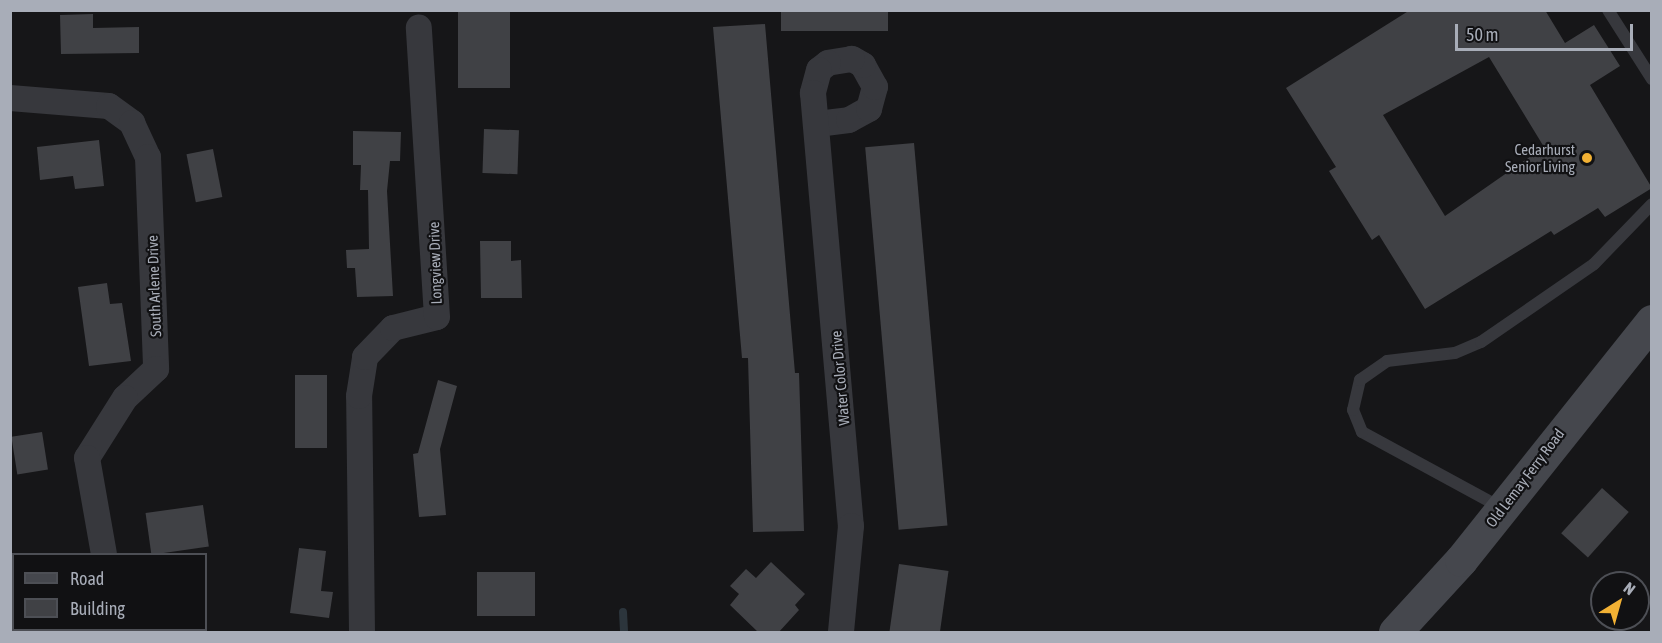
<!DOCTYPE html>
<html>
<head>
<meta charset="utf-8">
<style>
  body { margin:0 }
  #map { position:relative; width:1662px; height:643px; overflow:hidden; background:#161618; font-family:"Asap Condensed",sans-serif }
  div>[style] { position:absolute }
  .stream>* { height:8px; margin:-4px; padding:0 4px; transform-origin:4px; border-radius:4px; background:#2c353c }
  .building>* { inset:0; background:#404145; transform-origin:0 0 }
  .service>* { height:12px; margin:-6px; padding:0 6px; transform-origin:6px; border-radius:6px; background:#37383d }
  .minor>* { height:26px; margin:-13px; padding:0 13px; transform-origin:13px; border-radius:13px; background:#37383d }
  .secondary>* { height:33px; margin:-16.5px; padding:0 16.5px; transform-origin:16.5px; border-radius:16.5px; background:#45474d }
  .dots>* { width:16px; height:16px; translate:-50% -50%; box-sizing:border-box; border:3px solid #111113; border-radius:50% }
  span { translate:-50% -50%; white-space:nowrap; text-align:center; line-height:1.15; -webkit-text-stroke:4.5px #111113; paint-order:stroke }
  .poi-label { font-size:15px; color:#a8adb8 }
  .right { translate:-100% -50%; text-align:right }
  .street-label { font-size:15px; color:#a8adb8 }
  .frame { position:absolute; inset:0; border:12px solid #a8adb8; pointer-events:none }
  .legend { position:absolute; left:12px; top:553px; width:195px; height:78px; box-sizing:border-box; background:#111113; border:2px solid #4d4f55; margin:0; padding:8px 10px; list-style:none; font-size:18px; color:#a8adb8 }
  .legend li { display:flex; align-items:center; gap:12px; height:30px }
  .legend b { width:30px; border:2px solid #4d4f55 }
  .north { position:absolute; left:1590px; top:571px; width:60px; height:60px; box-sizing:border-box; background:#111113; border:2px solid #4d4f55; border-radius:50%; rotate:37deg; font-size:16px; font-weight:700; line-height:24px; text-align:center; color:#a8adb8 }
  .north::after { content:''; display:block; margin:auto; width:21px; height:27px; background:#f2b134; clip-path:polygon(50% 0,100% 100%,50% 72%,0 100%) }
  .scale { position:absolute; left:1455px; top:24px; width:178px; height:27px; box-sizing:border-box; border:3px solid #a8adb8; border-top:0; padding-left:8px; font-size:18px; line-height:21px; white-space:nowrap; color:#a8adb8; -webkit-text-stroke:4px #111113; paint-order:stroke }
</style>
</head>
<body>
<div id="map">
  <div class="stream">
    <div style="left:623px;top:612px;width:20px;rotate:87deg"></div>
  </div>
  <div class="building">
    <div style="left:458px;top:10px;width:52px;height:78px"></div>
    <div style="left:781px;top:10px;width:107px;height:21px"></div>
    <div style="clip-path:polygon(evenodd,1410px 10px,1545px 10px,1565px 43px,1594px 25px,1620px 66px,1590px 85px,1652px 188px,1605px 217px,1598px 208px,1554px 235px,1551px 231px,1425px 309px,1379px 235px,1372px 240px,1329px 171px,1336px 167px,1286px 88px,1410px 10px,1489px 57px,1544px 147px,1445px 216px,1383px 115px,1489px 57px)"></div>
    <div style="clip-path:polygon(93px 14px,93px 28px,139px 27px,139px 53px,61px 54px,60px 15px)"></div>
    <div style="clip-path:polygon(765px 24px,795px 373px,799px 373px,804px 531px,753px 532px,748px 358px,742px 358px,713px 27px)"></div>
    <div style="left:484px;top:129px;width:35px;height:44px;rotate:2deg"></div>
    <div style="clip-path:polygon(353px 131px,401px 132px,400px 161px,390px 161px,387px 191px,393px 296px,357px 297px,355px 268px,347px 268px,346px 250px,369px 249px,368px 190px,360px 190px,361px 165px,353px 165px)"></div>
    <div style="clip-path:polygon(99px 140px,104px 186px,75px 189px,73px 176px,40px 180px,37px 147px)"></div>
    <div style="left:914px;top:143px;width:384px;height:49px;rotate:85deg"></div>
    <div style="left:213px;top:149px;width:49px;height:27px;rotate:79deg"></div>
    <div style="clip-path:polygon(480px 241px,511px 241px,511px 261px,521px 260px,522px 298px,481px 298px)"></div>
    <div style="clip-path:polygon(107px 283px,110px 304px,122px 303px,131px 361px,89px 366px,78px 287px)"></div>
    <div style="left:295px;top:375px;width:32px;height:73px"></div>
    <div style="clip-path:polygon(438px 380px,457px 386px,440px 449px,446px 515px,419px 517px,413px 454px,418px 453px)"></div>
    <div style="left:42px;top:432px;width:38px;height:31px;rotate:81deg"></div>
    <div style="left:1602px;top:488px;width:36px;height:61px;rotate:42deg"></div>
    <div style="left:203px;top:505px;width:42px;height:58px;rotate:82deg"></div>
    <div style="clip-path:polygon(299px 548px,326px 551px,321px 591px,333px 592px,329px 618px,290px 613px)"></div>
    <div style="clip-path:polygon(771px 562px,805px 594px,795px 605px,799px 610px,778px 633px,759px 633px,730px 605px,739px 594px,730px 586px,746px 569px,756px 578px)"></div>
    <div style="left:899px;top:564px;width:50px;height:70px;rotate:8deg"></div>
    <div style="left:477px;top:572px;width:58px;height:44px"></div>
  </div>
  <div class="service">
    <div style="left:1608px;top:10px;width:82px;rotate:57.5deg"></div>
    <div style="left:1500px;top:507px;width:157px;rotate:-151.5deg"></div>
    <div style="left:1362px;top:432px;width:24px;rotate:-112deg"></div>
    <div style="left:1353px;top:410px;width:31px;rotate:-77deg"></div>
    <div style="left:1360px;top:380px;width:33px;rotate:-35deg"></div>
    <div style="left:1387px;top:361px;width:68px;rotate:-6.7deg"></div>
    <div style="left:1455px;top:353px;width:28px;rotate:-23deg"></div>
    <div style="left:1481px;top:342px;width:137px;rotate:-34.6deg"></div>
    <div style="left:1594px;top:264px;width:83px;rotate:-46deg"></div>
  </div>
  <div class="minor">
    <div style="left:10px;top:98px;width:99px;rotate:4.6deg"></div>
    <div style="left:109px;top:106px;width:29px;rotate:36deg"></div>
    <div style="left:132px;top:123px;width:38px;rotate:65deg"></div>
    <div style="left:148px;top:157px;width:212px;rotate:87.8deg"></div>
    <div style="left:156px;top:369px;width:42px;rotate:136.9deg"></div>
    <div style="left:125px;top:398px;width:71px;rotate:122.3deg"></div>
    <div style="left:87px;top:458px;width:97px;rotate:80deg"></div>
    <div style="left:817px;top:124px;width:32px;rotate:-7deg"></div>
    <div style="left:849px;top:120px;width:23px;rotate:-29deg"></div>
    <div style="left:869px;top:109px;width:23px;rotate:-75deg"></div>
    <div style="left:875px;top:87px;width:25px;rotate:-119deg"></div>
    <div style="left:863px;top:65px;width:13px;rotate:-151deg"></div>
    <div style="left:852px;top:59px;width:24px;rotate:171deg"></div>
    <div style="left:828px;top:63px;width:11px;rotate:142deg"></div>
    <div style="left:819px;top:70px;width:24px;rotate:105deg"></div>
    <div style="left:813px;top:93px;width:435px;rotate:85deg"></div>
    <div style="left:851px;top:526px;width:106px;rotate:95.4deg"></div>
    <div style="left:120px;top:630px;width:2px;rotate:90deg"></div>
    <div style="left:362px;top:632px;width:236px;rotate:-90.7deg"></div>
    <div style="left:359px;top:396px;width:39px;rotate:-81deg"></div>
    <div style="left:365px;top:357px;width:40px;rotate:-46deg"></div>
    <div style="left:393px;top:328px;width:45px;rotate:-14deg"></div>
    <div style="left:437px;top:317px;width:290px;rotate:-93.6deg"></div>
  </div>
  <div class="secondary">
    <div style="left:1395px;top:632px;width:98px;rotate:-47.5deg"></div>
    <div style="left:1461px;top:560px;width:306px;rotate:-51.4deg"></div>
  </div>
  <div class="dots">
    <div style="left:1587px;top:158px;background:#f2b134"></div>
  </div>
  <div class="poi-label">
    <span class="right" style="left:1575px;top:158px">Cedarhurst<br>Senior Living</span>
  </div>
  <div class="street-label">
    <span style="left:435px;top:263px;rotate:-92deg">Longview Drive</span>
    <span style="left:154px;top:286px;rotate:-92deg">South Arlene Drive</span>
    <span style="left:840px;top:378px;rotate:-95deg">Water Color Drive</span>
    <span style="left:1525px;top:478px;rotate:-53deg">Old Lemay Ferry Road</span>
  </div>
  <div class="frame"></div>
  <ul class="legend">
  <li><b style="height:8px;background:#45474d"></b>Road</li>
  <li><b style="height:16px;background:#404145"></b>Building</li>
  </ul>
  <div class="north">N</div>
  <div class="scale">50 m</div>
</div>
</body>
</html>
